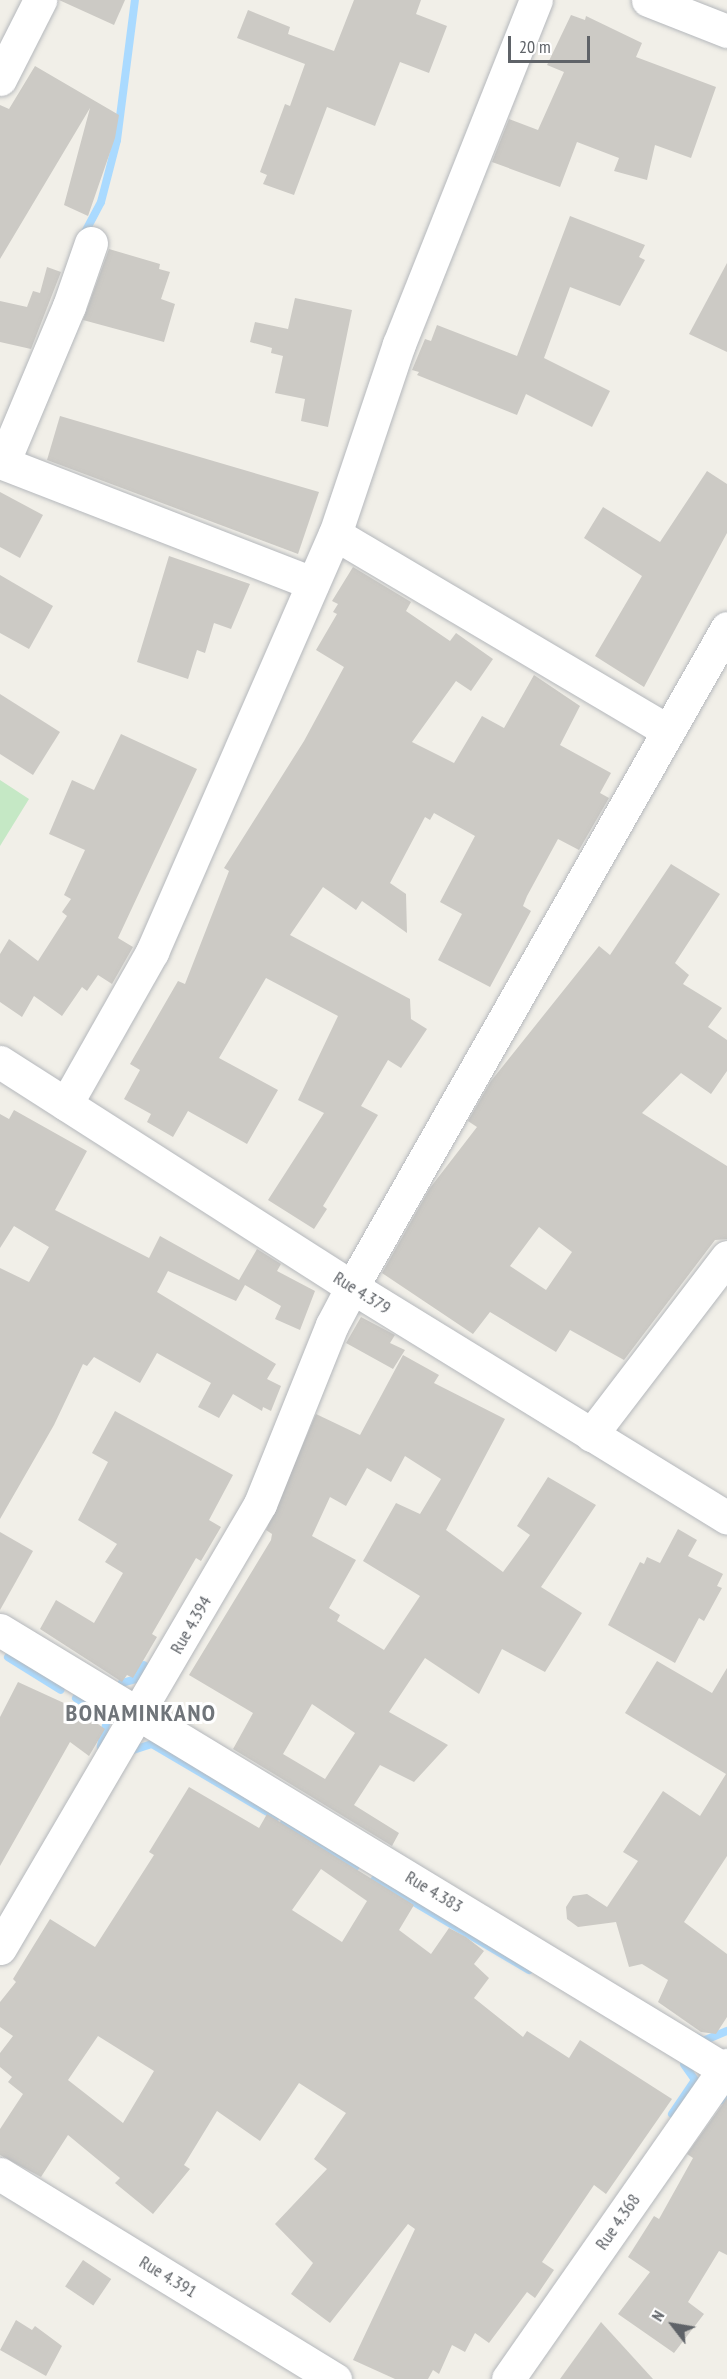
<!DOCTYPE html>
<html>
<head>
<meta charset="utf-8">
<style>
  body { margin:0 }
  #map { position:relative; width:727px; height:2379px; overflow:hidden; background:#f1efe8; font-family:"PT Sans Narrow",sans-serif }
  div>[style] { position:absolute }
  .green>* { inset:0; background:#c5e8c5 }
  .stream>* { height:8px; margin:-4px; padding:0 4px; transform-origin:4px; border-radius:4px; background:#aadaff }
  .building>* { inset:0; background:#cccac5; transform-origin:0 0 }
  .roads { filter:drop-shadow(0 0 2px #b5b8bc) drop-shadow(0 0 2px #b5b8bc) }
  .minor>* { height:33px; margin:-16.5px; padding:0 16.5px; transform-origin:16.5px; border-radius:16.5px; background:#fff }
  span { translate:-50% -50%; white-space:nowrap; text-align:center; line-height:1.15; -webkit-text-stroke:6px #fff; paint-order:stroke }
  .street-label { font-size:18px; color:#5f6368 }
  .district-label { font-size:24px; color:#70757a; font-weight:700; letter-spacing:1.5px }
  .north { position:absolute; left:643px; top:2295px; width:60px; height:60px; -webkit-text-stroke:4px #fff; paint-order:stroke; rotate:301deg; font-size:16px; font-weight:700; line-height:24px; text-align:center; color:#5f6368 }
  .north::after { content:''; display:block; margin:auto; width:21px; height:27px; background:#5f6368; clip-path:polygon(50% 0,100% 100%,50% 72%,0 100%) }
  .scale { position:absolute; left:508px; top:36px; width:82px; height:27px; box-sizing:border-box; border:3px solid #5f6368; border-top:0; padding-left:8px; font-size:18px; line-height:21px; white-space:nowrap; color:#5f6368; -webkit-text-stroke:4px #fff; paint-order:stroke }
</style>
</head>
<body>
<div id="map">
  <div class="green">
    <div style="clip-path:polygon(0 780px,29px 799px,0 846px)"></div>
  </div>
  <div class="stream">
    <div style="left:83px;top:236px;width:38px;rotate:-62deg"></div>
    <div style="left:101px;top:202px;width:64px;rotate:-75.5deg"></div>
    <div style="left:117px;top:140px;width:141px;rotate:-82.7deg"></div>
    <div style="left:8px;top:1657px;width:62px;rotate:31.9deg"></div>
    <div style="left:122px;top:1683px;width:15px;rotate:-16deg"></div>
    <div style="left:136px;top:1679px;width:16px;rotate:-60deg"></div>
    <div style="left:76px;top:1698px;width:37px;rotate:31deg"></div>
    <div style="left:108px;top:1717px;width:30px;rotate:104deg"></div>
    <div style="left:152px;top:1744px;width:144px;rotate:30.5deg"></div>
    <div style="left:127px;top:1752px;width:26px;rotate:-18deg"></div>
    <div style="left:284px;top:1823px;width:84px;rotate:31.4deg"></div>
    <div style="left:375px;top:1879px;width:179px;rotate:30.6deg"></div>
    <div style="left:698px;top:2038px;width:6px;rotate:31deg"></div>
    <div style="left:703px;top:2041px;width:26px;rotate:-23deg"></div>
    <div style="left:712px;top:2104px;width:16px;rotate:-22deg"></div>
    <div style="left:672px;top:2114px;width:41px;rotate:-55.9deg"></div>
    <div style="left:695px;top:2080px;width:19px;rotate:-125deg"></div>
  </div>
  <div class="building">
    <div style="clip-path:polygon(59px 0,125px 0,114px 25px)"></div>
    <div style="clip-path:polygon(354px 0,421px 0,416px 14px,447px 26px,429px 73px,400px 62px,375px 126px,327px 107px,294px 195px,263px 184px,267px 175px,260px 172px,285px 104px,290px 106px,305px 64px,237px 38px,248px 10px,290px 27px,288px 34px,334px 51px)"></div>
    <div style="clip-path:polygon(571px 15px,585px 20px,586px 16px,642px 43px,636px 57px,716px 87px,691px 158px,655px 145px,647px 180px,614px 171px,619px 158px,577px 142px,560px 187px,492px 162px,509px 119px,538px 130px,564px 72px,547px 65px)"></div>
    <div style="clip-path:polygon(35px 66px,119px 115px,115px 138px,88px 216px,64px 205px,90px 108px,0 259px,0 105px,9px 109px)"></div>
    <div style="clip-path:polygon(570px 216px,645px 245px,639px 257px,645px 260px,620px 306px,570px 287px,544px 358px,610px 391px,592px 427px,526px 394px,517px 415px,417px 375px,419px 372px,412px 370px,425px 339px,431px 341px,437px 325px,517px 356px)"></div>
    <div style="clip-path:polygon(109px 249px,160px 264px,159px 269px,170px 272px,161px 299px,175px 304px,164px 342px,83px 320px)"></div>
    <div style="clip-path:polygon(727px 263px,727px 352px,689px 334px)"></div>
    <div style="clip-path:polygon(47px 267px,61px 272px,31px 349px,0 342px,0 301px,27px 307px,33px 291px,40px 293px)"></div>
    <div style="clip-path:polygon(295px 298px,352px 310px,328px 427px,301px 421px,305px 399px,275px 393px,283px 356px,271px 353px,272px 348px,250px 342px,255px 322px,288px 329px)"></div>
    <div style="clip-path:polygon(60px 416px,319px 492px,298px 554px,47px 460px)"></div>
    <div style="clip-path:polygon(707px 471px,727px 484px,727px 533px,644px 687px,595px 656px,642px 576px,584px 538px,603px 507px,660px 542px)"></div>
    <div style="clip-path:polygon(0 492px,43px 515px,20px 558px,0 547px)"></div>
    <div style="clip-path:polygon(169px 556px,250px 584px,231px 629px,214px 623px,205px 653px,197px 650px,188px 679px,137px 662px)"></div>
    <div style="clip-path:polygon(353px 567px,411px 602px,406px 611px,450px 641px,456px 633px,493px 659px,471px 691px,456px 681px,412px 742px,454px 763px,482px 716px,504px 728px,534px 675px,580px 706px,560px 745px,611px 773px,600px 793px,609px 798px,579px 850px,558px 839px,527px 896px,523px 906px,531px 911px,490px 987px,438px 960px,462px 914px,440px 902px,475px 836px,434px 813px,430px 820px,425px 817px,390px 883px,406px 894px,407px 933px,362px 901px,356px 910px,323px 887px,290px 935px,410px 999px,411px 1019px,427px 1029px,401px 1068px,388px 1060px,361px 1106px,378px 1115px,323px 1206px,327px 1209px,314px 1229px,268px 1200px,324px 1113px,298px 1100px,338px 1016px,266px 978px,219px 1058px,278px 1090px,247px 1144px,188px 1111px,173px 1137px,147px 1122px,151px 1114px,124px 1099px,140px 1070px,130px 1064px,178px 981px,185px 984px,229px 871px,224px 868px,304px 741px,344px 667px,316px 650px,337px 614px,333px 612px,338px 604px,332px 601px)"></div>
    <div style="clip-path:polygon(0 575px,53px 606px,29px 649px,0 633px)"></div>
    <div style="clip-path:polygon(0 694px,60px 732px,33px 775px,0 754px)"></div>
    <div style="clip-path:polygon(121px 734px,197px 769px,118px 938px,133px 947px,112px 984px,98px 975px,87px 991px,82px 987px,62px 1016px,34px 996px,22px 1017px,0 1002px,0 954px,9px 939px,38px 961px,67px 916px,62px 912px,71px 899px,64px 895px,85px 850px,49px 834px,72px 780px,94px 790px)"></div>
    <div style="clip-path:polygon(evenodd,671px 864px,720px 894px,675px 963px,689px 975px,683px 984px,722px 1008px,708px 1027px,727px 1040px,727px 1071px,711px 1094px,681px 1073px,642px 1113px,727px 1166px,727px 1239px,715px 1240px,624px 1360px,570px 1330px,556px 1352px,490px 1312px,473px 1334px,382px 1273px,430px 1188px,477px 1127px,468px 1121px,491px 1081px,599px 946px,610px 955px,671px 864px,539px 1227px,572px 1252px,546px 1290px,510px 1266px,539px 1227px)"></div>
    <div style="clip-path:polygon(14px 1110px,87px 1151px,55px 1210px,149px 1258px,160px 1236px,239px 1280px,257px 1249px,281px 1264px,277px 1271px,315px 1291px,300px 1330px,275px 1319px,281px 1306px,245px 1285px,236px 1301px,168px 1271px,157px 1292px,276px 1364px,267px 1379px,281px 1386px,271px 1411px,263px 1407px,262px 1411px,233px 1394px,219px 1418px,198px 1407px,211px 1383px,157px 1353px,140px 1383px,94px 1357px,87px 1366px,83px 1364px,54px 1425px,0 1519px,0 1268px,29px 1282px,49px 1247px,14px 1226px,0 1248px,0 1114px,9px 1119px)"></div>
    <div style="clip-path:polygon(361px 1317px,395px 1335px,390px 1343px,405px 1350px,393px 1369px,346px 1343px)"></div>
    <div style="clip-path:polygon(evenodd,403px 1355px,439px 1375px,434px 1383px,505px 1419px,446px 1530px,503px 1572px,530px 1535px,517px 1526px,548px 1477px,596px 1505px,541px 1587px,582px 1613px,545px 1672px,502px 1649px,479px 1694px,425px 1658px,389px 1712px,448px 1745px,414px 1782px,380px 1765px,354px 1805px,399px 1833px,392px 1846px,233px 1749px,253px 1713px,189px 1675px,271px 1540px,272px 1534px,266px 1530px,316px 1414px,360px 1435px,403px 1355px,405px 1456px,441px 1479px,420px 1514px,396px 1503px,363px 1561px,420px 1596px,384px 1650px,337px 1621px,340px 1615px,329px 1608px,356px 1560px,312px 1536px,330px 1497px,346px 1506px,367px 1468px,391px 1482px,405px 1456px,403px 1355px,312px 1704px,355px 1733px,325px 1779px,283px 1754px,312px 1704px)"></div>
    <div style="clip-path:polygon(115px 1411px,233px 1475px,209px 1520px,221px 1527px,201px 1561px,196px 1558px,152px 1634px,157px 1637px,133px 1678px,127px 1675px,122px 1682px,40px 1629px,56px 1600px,94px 1623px,123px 1573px,105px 1562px,117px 1544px,78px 1520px,108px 1462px,92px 1453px)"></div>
    <div style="clip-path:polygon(678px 1529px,697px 1540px,688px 1556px,723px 1574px,717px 1586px,722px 1588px,704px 1621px,699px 1618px,675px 1663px,608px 1625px,640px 1562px,644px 1564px,647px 1557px,660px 1563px)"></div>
    <div style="clip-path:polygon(0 1532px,33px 1551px,0 1610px)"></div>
    <div style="clip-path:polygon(657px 1661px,712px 1693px,727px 1668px,727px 1856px,684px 1922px,727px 1954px,727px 2017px,716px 2034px,701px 2032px,658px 2002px,668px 1980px,642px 1964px,629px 1967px,616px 1922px,578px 1927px,567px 1919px,566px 1907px,573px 1896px,587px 1894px,607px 1907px,638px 1861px,623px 1852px,663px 1791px,700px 1816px,726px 1774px,625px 1713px)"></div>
    <div style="clip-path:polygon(18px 1682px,77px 1709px,105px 1729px,89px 1756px,70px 1742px,0 1866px,0 1717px)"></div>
    <div style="clip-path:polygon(evenodd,189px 1787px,259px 1828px,267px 1814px,414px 1905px,399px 1930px,431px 1954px,449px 1928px,466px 1937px,484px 1951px,474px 1964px,489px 1978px,474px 1998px,523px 2037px,527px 2031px,569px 2058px,580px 2040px,672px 2099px,606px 2194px,594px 2185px,542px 2262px,554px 2270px,535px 2298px,527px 2292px,489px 2343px,475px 2333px,465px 2352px,452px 2345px,439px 2374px,433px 2370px,428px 2379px,395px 2379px,353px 2360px,415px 2229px,408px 2224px,330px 2323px,291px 2294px,313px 2263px,275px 2224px,327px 2169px,314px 2159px,346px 2113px,299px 2083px,260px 2141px,217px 2111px,184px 2165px,190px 2169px,153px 2214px,115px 2183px,120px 2178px,68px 2135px,41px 2177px,0 2155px,0 2129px,23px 2094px,8px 2082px,12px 2077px,0 2067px,0 2053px,13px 2036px,0 2027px,0 2002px,16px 1982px,13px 1979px,50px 1919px,95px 1947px,154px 1855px,149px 1852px,189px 1787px,321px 1869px,367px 1901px,342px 1942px,292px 1910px,321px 1869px,189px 1787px,98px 2036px,154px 2071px,123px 2123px,68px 2080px,98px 2036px)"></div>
    <div style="clip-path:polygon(727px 2098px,727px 2255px,719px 2251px,688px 2302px,704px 2314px,674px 2353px,618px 2314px,650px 2272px,628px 2257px,654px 2216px,659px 2219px,693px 2158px,687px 2154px)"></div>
    <div style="left:83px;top:2260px;width:34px;height:32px;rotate:34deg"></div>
    <div style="clip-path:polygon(16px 2320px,32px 2330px,35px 2326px,62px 2346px,46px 2376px,0 2350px)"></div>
    <div style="clip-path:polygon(601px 2322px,653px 2379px,560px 2379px)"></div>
  </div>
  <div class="roads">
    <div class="minor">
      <div style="left:648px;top:0;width:85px;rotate:21.4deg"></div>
      <div style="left:0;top:79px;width:89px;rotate:-63.1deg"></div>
      <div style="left:91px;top:243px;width:67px;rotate:109.2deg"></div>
      <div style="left:69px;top:306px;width:170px;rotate:112.8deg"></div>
      <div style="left:3px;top:463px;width:332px;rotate:21.2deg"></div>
      <div style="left:335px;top:534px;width:387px;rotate:30.6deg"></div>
      <div style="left:0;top:1062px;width:418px;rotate:32.6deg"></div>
      <div style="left:352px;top:1287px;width:440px;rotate:31.6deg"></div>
      <div style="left:66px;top:1104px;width:175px;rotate:-60.5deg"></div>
      <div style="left:152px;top:952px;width:456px;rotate:-66.4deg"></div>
      <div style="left:335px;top:534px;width:200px;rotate:-71.4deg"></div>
      <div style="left:399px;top:344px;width:370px;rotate:-68.3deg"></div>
      <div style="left:591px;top:1435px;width:224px;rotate:-52.6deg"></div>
      <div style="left:0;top:1630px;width:850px;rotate:31.24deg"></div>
      <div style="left:0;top:1948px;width:515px;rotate:-59.65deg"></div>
      <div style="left:260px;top:1504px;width:193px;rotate:-68.1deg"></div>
      <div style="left:332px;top:1325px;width:43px;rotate:-62.2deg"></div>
      <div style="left:352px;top:1287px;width:758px;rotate:-60.36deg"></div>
      <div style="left:0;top:2174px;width:393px;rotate:31.5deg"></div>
      <div style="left:508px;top:2379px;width:383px;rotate:-55.1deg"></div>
    </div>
  </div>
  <div class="street-label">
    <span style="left:362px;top:1293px;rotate:32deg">Rue 4.379</span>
    <span style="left:191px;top:1625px;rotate:-60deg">Rue 4.394</span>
    <span style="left:434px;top:1892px;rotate:31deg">Rue 4.383</span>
    <span style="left:618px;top:2222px;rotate:-55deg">Rue 4.368</span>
    <span style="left:168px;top:2277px;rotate:31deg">Rue 4.391</span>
  </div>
  <div class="district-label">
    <span style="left:141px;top:1713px">BONAMINKANO</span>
  </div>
  <div class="north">N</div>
  <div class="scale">20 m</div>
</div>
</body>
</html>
